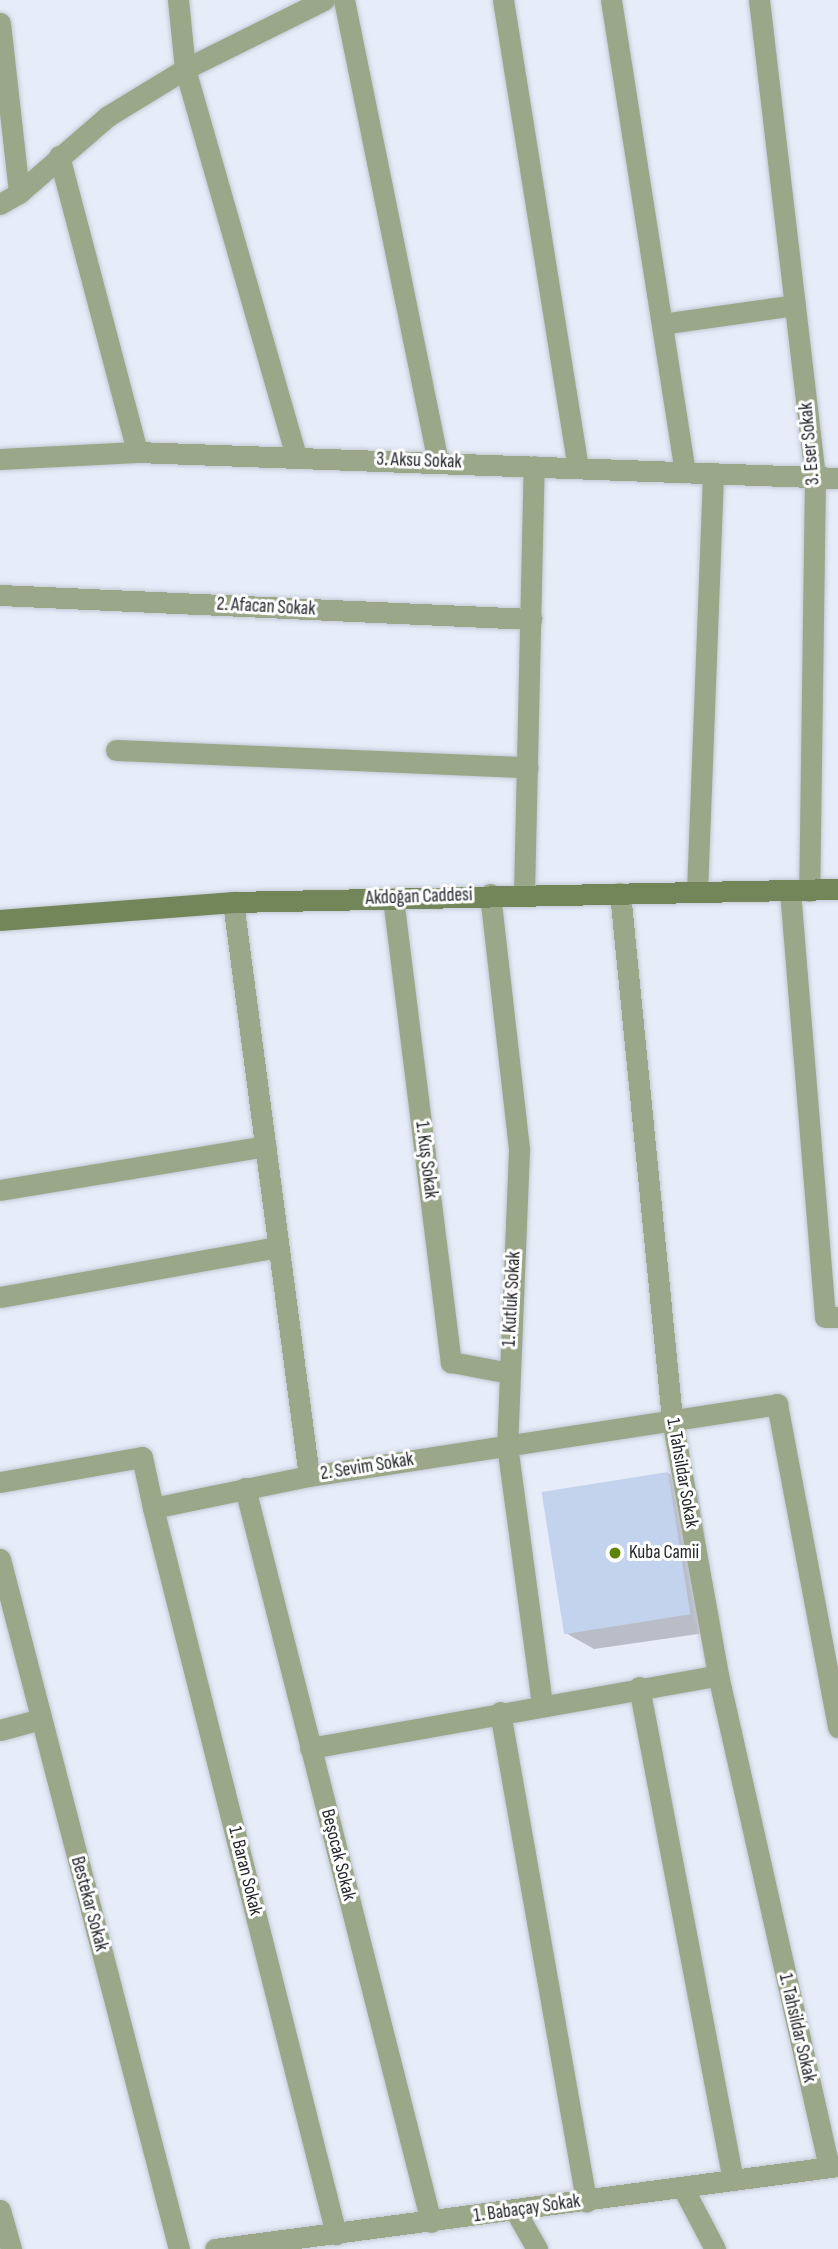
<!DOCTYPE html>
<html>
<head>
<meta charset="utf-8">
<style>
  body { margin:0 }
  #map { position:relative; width:838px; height:2249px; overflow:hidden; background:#e6edf9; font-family:"Sofia Sans Condensed",sans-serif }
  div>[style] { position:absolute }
  .shadow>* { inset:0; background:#0003 }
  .building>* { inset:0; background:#c3d2ed; transform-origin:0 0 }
  .roads { filter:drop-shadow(0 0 2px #c3c9d4) drop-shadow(0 0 2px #c3c9d4) }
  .street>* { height:21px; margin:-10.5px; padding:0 10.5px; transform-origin:10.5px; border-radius:10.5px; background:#9aa789 }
  .secondary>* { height:21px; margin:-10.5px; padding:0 10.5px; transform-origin:10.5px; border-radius:10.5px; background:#728659 }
  .dots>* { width:19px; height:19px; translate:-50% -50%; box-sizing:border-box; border:4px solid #fff; border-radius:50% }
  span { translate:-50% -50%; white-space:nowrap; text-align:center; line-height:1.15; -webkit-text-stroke:6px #fff; paint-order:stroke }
  .street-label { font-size:19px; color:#222529 }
  .poi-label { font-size:19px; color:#222529 }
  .left { translate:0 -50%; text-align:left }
</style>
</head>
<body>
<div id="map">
  <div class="shadow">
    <div style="clip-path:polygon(668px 1473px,698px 1491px,719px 1631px,594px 1649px,564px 1632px)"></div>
  </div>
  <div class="building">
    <div style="left:668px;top:1472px;width:144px;height:128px;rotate:81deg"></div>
  </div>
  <div class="roads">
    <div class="street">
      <div style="left:178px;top:0;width:69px;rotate:84.2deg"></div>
      <div style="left:185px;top:69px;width:403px;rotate:74deg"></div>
      <div style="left:344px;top:0;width:471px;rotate:78.5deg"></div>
      <div style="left:503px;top:0;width:474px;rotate:80.9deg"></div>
      <div style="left:611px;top:0;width:478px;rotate:81.1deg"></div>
      <div style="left:759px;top:0;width:480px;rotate:83.3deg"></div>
      <div style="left:815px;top:477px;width:414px;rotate:90.8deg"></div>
      <div style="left:0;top:23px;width:171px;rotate:83.6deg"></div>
      <div style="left:59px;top:156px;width:306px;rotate:75.2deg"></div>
      <div style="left:0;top:204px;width:22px;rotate:-30deg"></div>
      <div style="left:19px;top:193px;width:118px;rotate:-40.9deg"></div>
      <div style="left:108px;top:116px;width:90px;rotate:-31.4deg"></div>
      <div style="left:185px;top:69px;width:155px;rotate:-26.4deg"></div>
      <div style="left:662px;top:324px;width:134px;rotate:-8.1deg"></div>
      <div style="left:0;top:459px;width:137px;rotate:-2.9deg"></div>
      <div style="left:137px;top:452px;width:701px;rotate:2.12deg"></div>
      <div style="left:0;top:595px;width:532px;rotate:2.59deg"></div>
      <div style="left:116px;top:750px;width:412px;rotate:2.4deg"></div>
      <div style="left:790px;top:891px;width:427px;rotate:85.3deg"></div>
      <div style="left:825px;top:1317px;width:13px"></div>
      <div style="left:697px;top:892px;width:419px;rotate:-87.8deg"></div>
      <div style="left:620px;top:893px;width:529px;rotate:84.35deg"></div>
      <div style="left:672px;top:1419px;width:260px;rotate:79.8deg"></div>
      <div style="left:718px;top:1675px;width:504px;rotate:77.29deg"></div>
      <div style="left:490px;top:894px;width:258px;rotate:83.5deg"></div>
      <div style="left:519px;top:1150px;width:295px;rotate:92.3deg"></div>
      <div style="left:507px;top:1445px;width:261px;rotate:82.3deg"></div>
      <div style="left:524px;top:894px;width:428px;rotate:-88.7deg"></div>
      <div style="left:393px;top:898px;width:468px;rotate:82.9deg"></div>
      <div style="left:451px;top:1362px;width:59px;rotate:10.7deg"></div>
      <div style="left:233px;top:902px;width:579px;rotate:82.46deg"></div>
      <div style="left:0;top:1190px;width:269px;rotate:-9.4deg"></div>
      <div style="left:0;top:1297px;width:282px;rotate:-10.2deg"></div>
      <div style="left:0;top:1482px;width:144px;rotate:-10deg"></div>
      <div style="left:142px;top:1457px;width:52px;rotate:77.8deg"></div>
      <div style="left:153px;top:1508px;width:159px;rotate:-11.6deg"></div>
      <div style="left:309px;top:1476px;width:474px;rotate:-8.7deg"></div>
      <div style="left:777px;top:1404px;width:329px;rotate:79.3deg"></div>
      <div style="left:245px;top:1488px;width:757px;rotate:75.78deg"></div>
      <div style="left:153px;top:1508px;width:749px;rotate:75.85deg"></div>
      <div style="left:0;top:1559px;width:713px;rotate:75.46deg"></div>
      <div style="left:639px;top:1687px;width:502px;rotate:79.21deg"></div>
      <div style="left:500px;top:1712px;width:497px;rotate:80deg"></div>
      <div style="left:0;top:1730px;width:42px;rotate:-15deg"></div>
      <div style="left:310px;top:1748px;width:414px;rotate:-10.1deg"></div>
      <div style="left:683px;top:2188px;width:69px;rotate:62.3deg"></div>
      <div style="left:0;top:2210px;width:41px;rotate:74.2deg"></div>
      <div style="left:515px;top:2210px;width:45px;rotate:60.6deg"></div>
      <div style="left:215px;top:2249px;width:629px;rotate:-7.59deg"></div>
    </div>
    <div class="secondary">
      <div style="left:0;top:920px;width:234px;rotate:-4.4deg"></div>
      <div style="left:233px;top:902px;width:605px;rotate:-1.23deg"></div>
    </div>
  </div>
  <div class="dots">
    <div style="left:615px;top:1553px;background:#5c8303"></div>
  </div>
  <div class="street-label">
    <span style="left:810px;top:444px;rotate:-95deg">3. Eser Sokak</span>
    <span style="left:419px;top:461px;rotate:2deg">3. Aksu Sokak</span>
    <span style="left:266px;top:607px;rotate:3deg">2. Afacan Sokak</span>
    <span style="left:419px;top:897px;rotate:-2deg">Akdoğan Caddesi</span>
    <span style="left:426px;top:1160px;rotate:83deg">1. Kuş Sokak</span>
    <span style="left:512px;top:1299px;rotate:-87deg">1. Kutluk Sokak</span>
    <span style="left:367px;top:1467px;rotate:-9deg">2. Sevim Sokak</span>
    <span style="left:682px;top:1473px;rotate:80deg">1. Tahsildar Sokak</span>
    <span style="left:338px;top:1855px;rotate:76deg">Beşocak Sokak</span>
    <span style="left:245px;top:1871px;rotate:76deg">1. Baran Sokak</span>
    <span style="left:89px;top:1904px;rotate:75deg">Bestekar Sokak</span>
    <span style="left:797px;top:2028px;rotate:77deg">1. Tahsildar Sokak</span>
    <span style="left:527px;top:2209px;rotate:-8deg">1. Babaçay Sokak</span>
  </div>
  <div class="poi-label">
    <span class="left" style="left:629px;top:1553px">Kuba Camii</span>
  </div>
</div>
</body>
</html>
